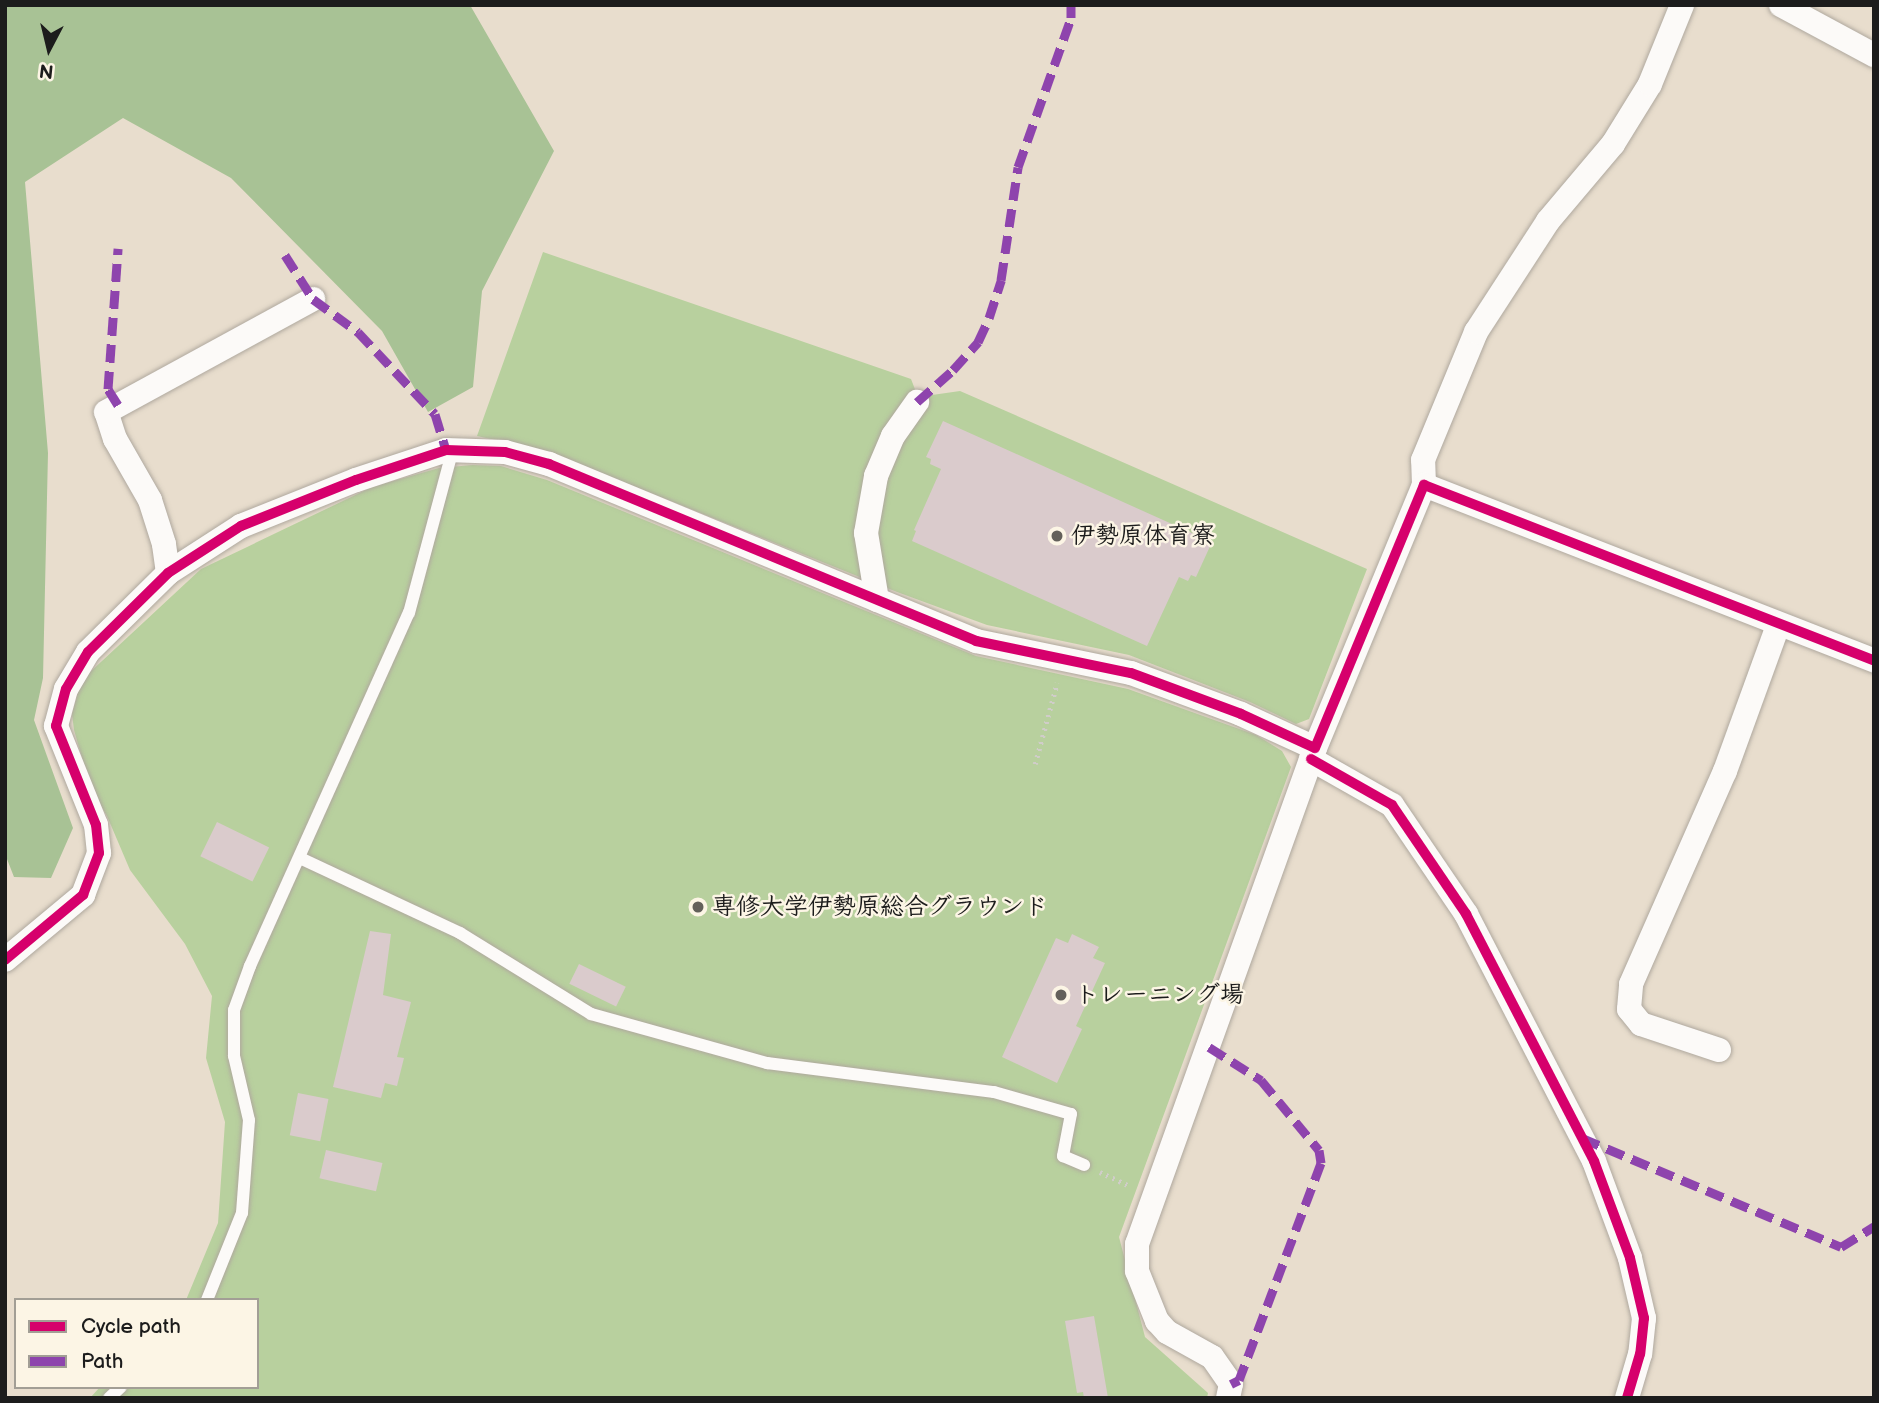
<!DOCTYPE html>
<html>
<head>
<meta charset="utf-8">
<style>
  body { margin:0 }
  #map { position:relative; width:1879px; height:1403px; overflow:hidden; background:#e8ddcd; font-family:"Balsamiq Sans","Klee One",sans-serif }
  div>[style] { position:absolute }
  .green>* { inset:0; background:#b8d09e }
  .forest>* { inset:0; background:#a8c295 }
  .building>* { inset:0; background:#dacbcc; transform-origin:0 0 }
  .path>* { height:4.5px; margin-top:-2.25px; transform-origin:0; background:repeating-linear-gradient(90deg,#d0cdc9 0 2px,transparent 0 7px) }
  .roads { filter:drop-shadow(0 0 2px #afa89e) drop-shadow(0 0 2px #afa89e) }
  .lane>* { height:12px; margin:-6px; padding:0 6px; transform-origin:6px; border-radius:6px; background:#fcfaf8 }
  .street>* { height:24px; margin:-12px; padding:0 12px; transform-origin:12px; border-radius:12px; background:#fcfaf8 }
  .quiet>* { height:9px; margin-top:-4.5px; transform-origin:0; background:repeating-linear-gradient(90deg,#8e44ad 0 18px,transparent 0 27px) }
  .cycleway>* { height:10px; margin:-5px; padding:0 5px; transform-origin:5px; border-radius:5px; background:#d6006c }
  .dots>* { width:19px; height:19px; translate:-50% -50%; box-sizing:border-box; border:4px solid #fcf5e5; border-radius:50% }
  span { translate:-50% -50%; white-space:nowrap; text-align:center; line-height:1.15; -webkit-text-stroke:5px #fcf5e5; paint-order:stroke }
  .poi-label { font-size:24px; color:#1c1c1c; font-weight:700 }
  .left { translate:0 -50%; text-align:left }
  .frame { position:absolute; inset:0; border:7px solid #1c1c1c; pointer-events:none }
  .legend { position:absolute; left:14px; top:1298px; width:245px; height:91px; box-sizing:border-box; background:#fcf5e5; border:2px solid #a29e95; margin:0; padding:9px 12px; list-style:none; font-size:21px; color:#1c1c1c }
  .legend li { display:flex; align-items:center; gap:14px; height:35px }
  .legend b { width:35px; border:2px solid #a29e95 }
  .north { position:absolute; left:14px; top:14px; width:70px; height:70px; -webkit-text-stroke:5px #fcf5e5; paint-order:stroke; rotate:187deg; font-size:19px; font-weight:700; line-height:28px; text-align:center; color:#1c1c1c }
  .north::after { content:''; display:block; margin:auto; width:24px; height:32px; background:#1c1c1c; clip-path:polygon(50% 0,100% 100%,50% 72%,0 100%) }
</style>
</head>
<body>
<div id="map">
  <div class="green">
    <div style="clip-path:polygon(543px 252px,911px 379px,918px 397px,960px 391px,1367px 569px,1309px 719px,1296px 724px,1250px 702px,1129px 655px,987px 625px,897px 592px,549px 452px,477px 436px)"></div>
    <div style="clip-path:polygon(472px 465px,501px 466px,547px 480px,976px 656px,1128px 689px,1256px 735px,1282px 751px,1291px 767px,1119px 1237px,1145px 1337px,1208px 1393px,1207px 1398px,90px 1398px,100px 1387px,257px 1387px,257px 1300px,186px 1300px,218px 1223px,225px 1122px,206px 1058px,212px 996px,185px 944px,130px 870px,107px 816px,91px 789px,74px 730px,72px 714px,78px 692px,88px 674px,201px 569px,372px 487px,439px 468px)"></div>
  </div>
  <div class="forest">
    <div style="clip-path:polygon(5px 5px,470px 5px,554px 151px,482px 291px,473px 387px,428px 412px,382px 331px,231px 178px,123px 118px,25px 182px,48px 453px,43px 678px,34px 720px,73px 828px,51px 878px,14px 877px,5px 854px)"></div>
  </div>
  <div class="building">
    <div style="clip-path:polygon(943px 421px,1212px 542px,1196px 577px,1191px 575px,1188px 581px,1179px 577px,1147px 646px,912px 541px,916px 531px,914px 530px,941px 469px,930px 464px,931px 459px,926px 457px)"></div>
    <div style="left:217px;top:822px;width:58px;height:38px;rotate:26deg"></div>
    <div style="clip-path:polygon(370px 931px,391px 934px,383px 995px,411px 1002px,397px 1057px,404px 1058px,397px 1086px,385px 1083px,381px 1098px,333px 1087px)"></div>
    <div style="clip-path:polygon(1072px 934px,1099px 947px,1093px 958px,1105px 963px,1076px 1026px,1082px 1029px,1057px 1083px,1002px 1057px,1056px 938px,1068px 943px)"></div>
    <div style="left:579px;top:964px;width:52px;height:22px;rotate:26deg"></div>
    <div style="left:298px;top:1093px;width:31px;height:43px;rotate:11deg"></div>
    <div style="left:326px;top:1150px;width:58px;height:29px;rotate:13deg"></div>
    <div style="clip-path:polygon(1094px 1316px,1108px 1398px,1084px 1398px,1083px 1392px,1077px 1393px,1065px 1321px)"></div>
  </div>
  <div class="path">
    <div style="left:1035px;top:764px;width:84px;rotate:-74.8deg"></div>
    <div style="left:1100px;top:1172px;width:33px;rotate:25deg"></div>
  </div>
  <div class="roads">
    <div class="lane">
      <div style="left:300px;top:858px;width:177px;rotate:25.1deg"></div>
      <div style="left:460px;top:933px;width:154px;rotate:31.7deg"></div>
      <div style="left:591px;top:1014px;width:183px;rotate:15.6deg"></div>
      <div style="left:767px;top:1063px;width:229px;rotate:7.3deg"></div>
      <div style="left:994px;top:1092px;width:80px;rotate:15.9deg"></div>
      <div style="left:1071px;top:1114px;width:43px;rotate:100.8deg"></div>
      <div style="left:1063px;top:1156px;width:23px;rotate:23deg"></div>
      <div style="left:207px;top:1300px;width:94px;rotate:-68.1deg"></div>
      <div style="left:242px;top:1213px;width:93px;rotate:-85.7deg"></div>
      <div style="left:249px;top:1120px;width:66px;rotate:-103.2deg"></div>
      <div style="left:234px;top:1056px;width:46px;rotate:-90deg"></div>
      <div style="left:234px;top:1010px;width:47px;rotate:-70deg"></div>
      <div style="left:250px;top:966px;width:387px;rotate:-65.8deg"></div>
      <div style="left:409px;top:613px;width:170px;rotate:-75deg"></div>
      <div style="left:109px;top:1398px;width:16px;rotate:-43deg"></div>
    </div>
    <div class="street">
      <div style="left:1781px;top:5px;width:106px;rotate:28.3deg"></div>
      <div style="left:1424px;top:485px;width:25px;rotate:-92deg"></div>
      <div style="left:1423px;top:460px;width:139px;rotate:-67.5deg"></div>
      <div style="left:1476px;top:332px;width:132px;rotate:-57deg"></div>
      <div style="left:1548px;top:221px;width:101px;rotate:-49.8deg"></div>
      <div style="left:1613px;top:144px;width:70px;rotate:-58.3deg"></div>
      <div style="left:1650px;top:84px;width:85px;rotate:-67.9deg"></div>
      <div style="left:168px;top:573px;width:29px;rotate:-98deg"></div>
      <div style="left:164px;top:544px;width:46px;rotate:-107.7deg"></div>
      <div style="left:150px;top:500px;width:70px;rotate:-119.8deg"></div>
      <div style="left:115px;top:439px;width:28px;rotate:-108deg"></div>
      <div style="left:106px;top:412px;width:236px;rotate:-28.6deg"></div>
      <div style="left:877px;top:600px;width:68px;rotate:-99.3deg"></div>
      <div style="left:866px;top:533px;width:58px;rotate:-80deg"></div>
      <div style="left:876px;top:476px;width:43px;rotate:-67deg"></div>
      <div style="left:893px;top:436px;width:42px;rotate:-54.8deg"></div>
      <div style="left:1311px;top:759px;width:93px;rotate:29.6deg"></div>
      <div style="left:1392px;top:805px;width:132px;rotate:55.8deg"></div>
      <div style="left:1466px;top:914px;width:278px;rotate:62.6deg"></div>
      <div style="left:1594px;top:1161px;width:103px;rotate:69.6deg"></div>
      <div style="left:1630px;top:1258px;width:62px;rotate:76.9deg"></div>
      <div style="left:1644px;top:1318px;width:36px;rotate:96deg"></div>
      <div style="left:1640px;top:1354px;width:46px;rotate:106.5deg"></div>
      <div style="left:5px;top:960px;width:102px;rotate:-39.8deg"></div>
      <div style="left:83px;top:895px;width:45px;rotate:-69.1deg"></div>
      <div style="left:99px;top:853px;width:28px;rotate:-96deg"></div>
      <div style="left:96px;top:825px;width:107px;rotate:-112deg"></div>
      <div style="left:56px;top:726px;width:38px;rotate:-75deg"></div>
      <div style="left:66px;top:689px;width:43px;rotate:-59.3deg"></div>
      <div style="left:88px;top:652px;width:112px;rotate:-44.6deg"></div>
      <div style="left:168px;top:573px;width:87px;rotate:-32.8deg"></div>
      <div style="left:241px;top:526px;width:124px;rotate:-21.8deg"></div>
      <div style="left:356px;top:480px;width:95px;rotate:-18.4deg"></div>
      <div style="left:446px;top:450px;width:59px;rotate:1.9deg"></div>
      <div style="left:505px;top:452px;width:46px;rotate:15.3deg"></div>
      <div style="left:549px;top:464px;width:462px;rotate:22.5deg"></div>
      <div style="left:976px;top:641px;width:158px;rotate:11.7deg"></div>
      <div style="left:1131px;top:673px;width:117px;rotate:20.4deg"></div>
      <div style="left:1241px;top:714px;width:81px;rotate:24.7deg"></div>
      <div style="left:1315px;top:748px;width:285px;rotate:-67.5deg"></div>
      <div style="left:1424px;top:485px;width:483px;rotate:21.3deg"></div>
      <div style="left:1719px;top:1050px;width:82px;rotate:-161.6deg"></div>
      <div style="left:1641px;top:1024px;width:19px;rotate:-129deg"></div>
      <div style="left:1629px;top:1009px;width:25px;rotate:-85deg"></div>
      <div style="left:1631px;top:984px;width:233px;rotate:-66.2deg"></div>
      <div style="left:1725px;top:771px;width:155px;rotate:-70deg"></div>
      <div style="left:1228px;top:1398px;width:14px;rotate:-78deg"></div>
      <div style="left:1231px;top:1384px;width:33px;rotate:-125deg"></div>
      <div style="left:1212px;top:1357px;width:51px;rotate:-150.9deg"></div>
      <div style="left:1167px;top:1332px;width:15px;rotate:-132deg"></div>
      <div style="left:1157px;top:1321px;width:54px;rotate:-111.8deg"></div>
      <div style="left:1137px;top:1271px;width:27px;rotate:-90deg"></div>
      <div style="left:1137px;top:1244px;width:527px;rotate:-70.26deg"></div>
    </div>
  </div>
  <div class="quiet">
    <div style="left:285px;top:255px;width:52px;rotate:57.5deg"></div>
    <div style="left:313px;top:299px;width:56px;rotate:36.3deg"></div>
    <div style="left:358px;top:332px;width:112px;rotate:46.8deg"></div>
    <div style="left:435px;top:414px;width:38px;rotate:73deg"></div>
    <div style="left:917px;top:402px;width:48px;rotate:-41.6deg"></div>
    <div style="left:953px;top:370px;width:38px;rotate:-48deg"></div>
    <div style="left:978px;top:342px;width:26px;rotate:-65deg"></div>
    <div style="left:989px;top:318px;width:40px;rotate:-72deg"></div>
    <div style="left:1001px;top:280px;width:114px;rotate:-81.4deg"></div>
    <div style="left:1018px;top:167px;width:158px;rotate:-70.4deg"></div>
    <div style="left:1071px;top:18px;width:13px;rotate:-90deg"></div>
    <div style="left:118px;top:405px;width:19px;rotate:-122deg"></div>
    <div style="left:108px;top:389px;width:141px;rotate:-85.9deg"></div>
    <div style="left:1209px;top:1047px;width:62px;rotate:32.4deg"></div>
    <div style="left:1261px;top:1080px;width:91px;rotate:50.4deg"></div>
    <div style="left:1319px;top:1150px;width:13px;rotate:81deg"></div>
    <div style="left:1321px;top:1163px;width:232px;rotate:110.7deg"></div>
    <div style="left:1239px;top:1380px;width:9px;rotate:153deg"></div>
    <div style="left:1582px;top:1138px;width:281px;rotate:22.8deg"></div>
    <div style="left:1841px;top:1247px;width:39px;rotate:-32deg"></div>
  </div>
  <div class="cycleway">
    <div style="left:1311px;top:759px;width:93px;rotate:29.6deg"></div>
    <div style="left:1392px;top:805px;width:132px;rotate:55.8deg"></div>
    <div style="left:1466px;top:914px;width:278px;rotate:62.6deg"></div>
    <div style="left:1594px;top:1161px;width:103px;rotate:69.6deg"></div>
    <div style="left:1630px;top:1258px;width:62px;rotate:76.9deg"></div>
    <div style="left:1644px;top:1318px;width:36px;rotate:96deg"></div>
    <div style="left:1640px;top:1354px;width:46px;rotate:106.5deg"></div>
    <div style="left:5px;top:960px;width:102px;rotate:-39.8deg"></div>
    <div style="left:83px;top:895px;width:45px;rotate:-69.1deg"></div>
    <div style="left:99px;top:853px;width:28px;rotate:-96deg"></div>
    <div style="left:96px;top:825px;width:107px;rotate:-112deg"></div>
    <div style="left:56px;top:726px;width:38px;rotate:-75deg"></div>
    <div style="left:66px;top:689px;width:43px;rotate:-59.3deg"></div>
    <div style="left:88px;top:652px;width:112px;rotate:-44.6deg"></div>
    <div style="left:168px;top:573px;width:87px;rotate:-32.8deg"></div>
    <div style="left:241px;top:526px;width:124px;rotate:-21.8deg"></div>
    <div style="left:356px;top:480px;width:95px;rotate:-18.4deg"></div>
    <div style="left:446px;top:450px;width:59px;rotate:1.9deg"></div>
    <div style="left:505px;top:452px;width:46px;rotate:15.3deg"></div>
    <div style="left:549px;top:464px;width:462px;rotate:22.5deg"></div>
    <div style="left:976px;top:641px;width:158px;rotate:11.7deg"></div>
    <div style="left:1131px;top:673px;width:117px;rotate:20.4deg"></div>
    <div style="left:1241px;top:714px;width:81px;rotate:24.7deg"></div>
    <div style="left:1315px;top:748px;width:285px;rotate:-67.5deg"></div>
    <div style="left:1424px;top:485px;width:483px;rotate:21.3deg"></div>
  </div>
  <div class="dots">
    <div style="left:1057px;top:536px;background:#63605a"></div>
    <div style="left:698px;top:907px;background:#63605a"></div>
    <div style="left:1061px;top:995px;background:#63605a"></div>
  </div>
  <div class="poi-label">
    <span class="left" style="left:1071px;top:536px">伊勢原体育寮</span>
    <span class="left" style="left:712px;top:907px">専修大学伊勢原総合グラウンド</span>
    <span class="left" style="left:1075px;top:995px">トレーニング場</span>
  </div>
  <div class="frame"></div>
  <ul class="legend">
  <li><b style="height:9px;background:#d6006c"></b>Cycle path</li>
  <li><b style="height:9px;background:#8e44ad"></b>Path</li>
  </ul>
  <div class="north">N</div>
</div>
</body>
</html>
